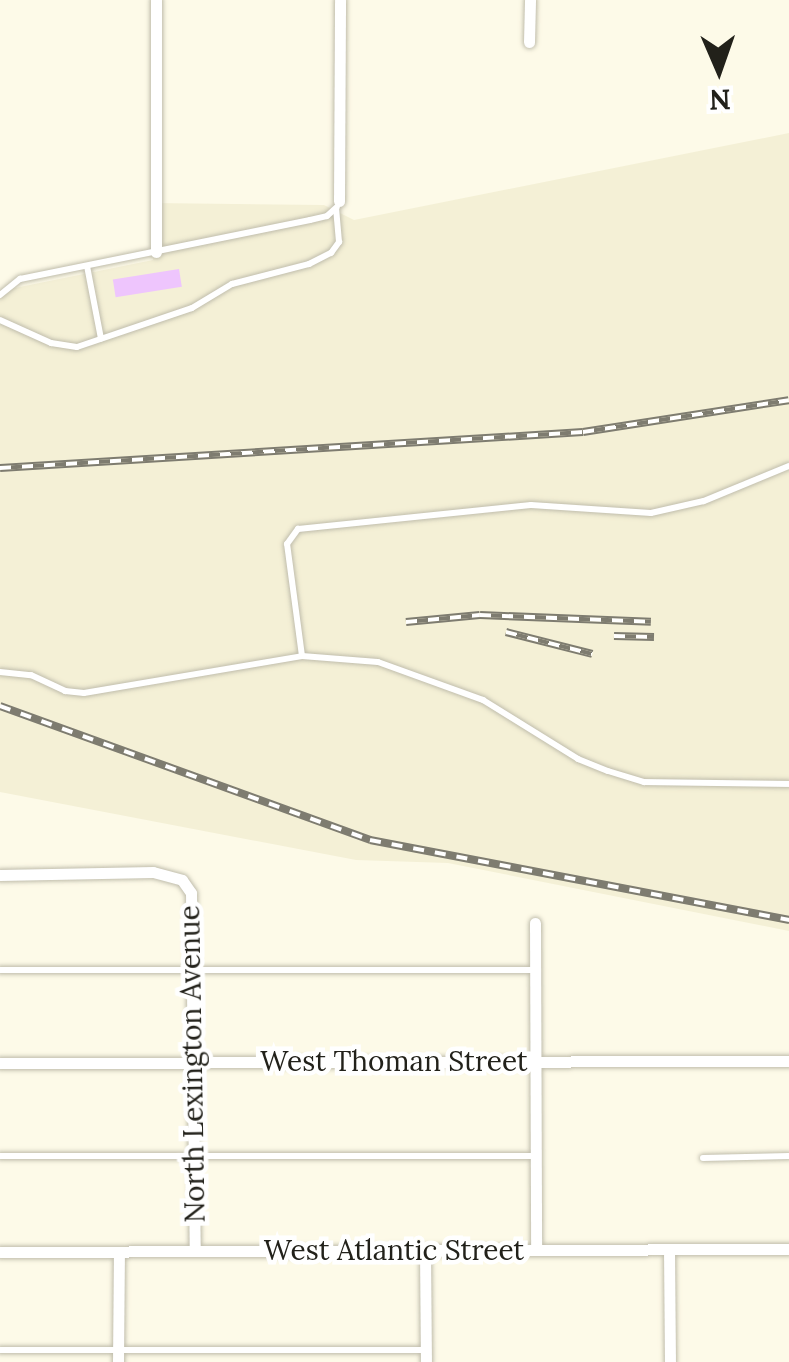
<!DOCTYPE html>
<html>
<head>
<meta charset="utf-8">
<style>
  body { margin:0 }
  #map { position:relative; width:789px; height:1362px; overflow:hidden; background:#fdfae8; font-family:Lora,serif }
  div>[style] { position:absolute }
  .built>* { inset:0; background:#f4f0d6 }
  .building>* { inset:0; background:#eec5fd; transform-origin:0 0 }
  .roads { filter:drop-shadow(0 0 2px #c0bdac) drop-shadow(0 0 2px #c0bdac) }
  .lane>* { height:6px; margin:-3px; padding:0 3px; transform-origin:3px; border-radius:3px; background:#fff }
  .street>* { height:11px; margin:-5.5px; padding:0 5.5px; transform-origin:5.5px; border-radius:5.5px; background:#fff }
  .rail>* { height:8px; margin-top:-4px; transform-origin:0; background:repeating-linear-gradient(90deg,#fff 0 11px,#7e7c70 0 22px); box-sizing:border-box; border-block:2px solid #7e7c70 }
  span { translate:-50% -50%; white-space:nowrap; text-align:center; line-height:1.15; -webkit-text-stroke:9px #fff; paint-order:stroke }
  .street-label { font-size:28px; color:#22211a }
  .north { position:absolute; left:669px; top:20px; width:100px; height:100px; -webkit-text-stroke:8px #fff; paint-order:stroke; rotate:178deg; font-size:28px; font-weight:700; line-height:40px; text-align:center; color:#22211a }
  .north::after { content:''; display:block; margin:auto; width:35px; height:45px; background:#22211a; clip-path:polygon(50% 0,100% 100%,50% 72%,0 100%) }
</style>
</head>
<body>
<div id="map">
  <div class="built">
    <div style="clip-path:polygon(789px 133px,789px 931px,448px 863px,356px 860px,0 792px,0 291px,153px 260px,152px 203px,324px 205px,354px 220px)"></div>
  </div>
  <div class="building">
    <div style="left:179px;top:269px;width:18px;height:67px;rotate:81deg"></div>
  </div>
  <div class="roads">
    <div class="lane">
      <div style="left:87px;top:266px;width:74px;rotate:79.1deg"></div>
      <div style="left:0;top:295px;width:26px;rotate:-39deg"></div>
      <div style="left:20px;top:279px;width:296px;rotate:-11.5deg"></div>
      <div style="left:310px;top:220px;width:17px;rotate:-13deg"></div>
      <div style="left:327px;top:216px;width:13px;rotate:-42deg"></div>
      <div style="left:0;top:320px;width:56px;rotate:24.3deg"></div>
      <div style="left:51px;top:343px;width:26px;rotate:9deg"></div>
      <div style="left:77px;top:347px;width:121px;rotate:-18.7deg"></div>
      <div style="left:192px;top:308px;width:47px;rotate:-31deg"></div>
      <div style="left:232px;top:284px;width:80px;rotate:-14.6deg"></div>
      <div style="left:309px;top:264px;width:25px;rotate:-27deg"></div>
      <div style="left:331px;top:253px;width:14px;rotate:-54deg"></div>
      <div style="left:339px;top:242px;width:33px;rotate:-95deg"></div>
      <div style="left:302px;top:656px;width:113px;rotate:-97.6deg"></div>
      <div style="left:287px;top:544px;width:19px;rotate:-54deg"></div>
      <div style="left:298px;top:529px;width:234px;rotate:-5.9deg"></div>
      <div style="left:531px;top:505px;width:120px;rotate:3.8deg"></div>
      <div style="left:651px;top:513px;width:54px;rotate:-12.8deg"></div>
      <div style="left:704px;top:501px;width:92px;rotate:-22.4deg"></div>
      <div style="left:0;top:672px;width:31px;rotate:6deg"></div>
      <div style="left:31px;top:675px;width:38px;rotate:25deg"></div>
      <div style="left:65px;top:691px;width:19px;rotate:6deg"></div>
      <div style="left:84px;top:693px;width:221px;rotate:-9.6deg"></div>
      <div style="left:302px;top:656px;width:76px;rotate:4.5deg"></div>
      <div style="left:378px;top:662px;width:112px;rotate:19.9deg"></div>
      <div style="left:483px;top:700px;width:112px;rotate:31.8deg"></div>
      <div style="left:578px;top:759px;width:32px;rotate:22deg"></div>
      <div style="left:608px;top:771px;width:38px;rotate:17deg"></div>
      <div style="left:644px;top:782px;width:145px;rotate:0.8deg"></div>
      <div style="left:0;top:970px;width:534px"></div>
      <div style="left:0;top:1156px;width:534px"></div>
      <div style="left:703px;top:1158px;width:86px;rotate:-1.3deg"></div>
      <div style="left:0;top:1350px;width:426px"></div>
    </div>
    <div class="street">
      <div style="left:156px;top:0;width:252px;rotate:90deg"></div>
      <div style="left:529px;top:42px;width:42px;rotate:-88.6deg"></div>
      <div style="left:339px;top:201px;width:201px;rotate:-89.7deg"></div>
      <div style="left:0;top:875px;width:153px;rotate:-1.1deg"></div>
      <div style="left:153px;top:872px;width:30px;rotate:15deg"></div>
      <div style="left:182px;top:880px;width:16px;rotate:55deg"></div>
      <div style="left:191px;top:893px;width:357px;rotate:89.4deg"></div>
      <div style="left:535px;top:923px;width:327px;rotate:89.8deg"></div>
      <div style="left:0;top:1063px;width:789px;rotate:-0.15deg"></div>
      <div style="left:669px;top:1249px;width:113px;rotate:89.5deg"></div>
      <div style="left:425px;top:1250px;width:112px;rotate:89.5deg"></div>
      <div style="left:0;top:1252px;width:789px;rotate:-0.22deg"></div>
      <div style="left:118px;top:1362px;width:110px;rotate:-89.5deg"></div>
    </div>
  </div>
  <div class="rail">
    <div style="left:0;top:468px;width:584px;rotate:-3.53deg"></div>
    <div style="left:583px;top:432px;width:208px;rotate:-8.8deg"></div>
    <div style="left:406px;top:622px;width:74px;rotate:-5.4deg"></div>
    <div style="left:480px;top:615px;width:171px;rotate:2.3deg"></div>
    <div style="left:506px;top:632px;width:89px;rotate:14.3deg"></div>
    <div style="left:614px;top:636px;width:40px;rotate:1.4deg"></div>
    <div style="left:0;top:706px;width:394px;rotate:19.9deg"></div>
    <div style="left:370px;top:840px;width:427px;rotate:10.8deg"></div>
  </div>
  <div class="street-label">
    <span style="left:394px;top:1061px">West Thoman Street</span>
    <span style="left:192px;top:1064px;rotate:-91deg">North Lexington Avenue</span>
    <span style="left:394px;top:1250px">West Atlantic Street</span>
  </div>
  <div class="north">N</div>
</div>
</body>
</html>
